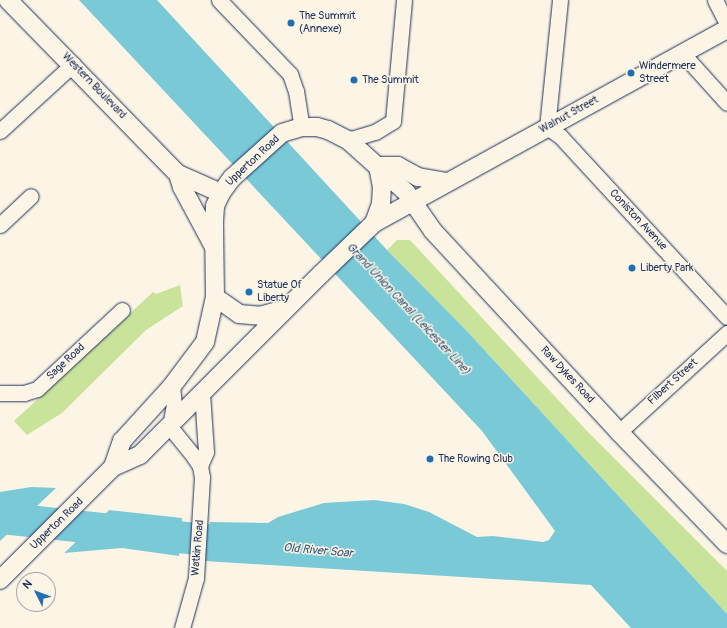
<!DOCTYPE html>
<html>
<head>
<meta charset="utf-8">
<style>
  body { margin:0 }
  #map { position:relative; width:727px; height:628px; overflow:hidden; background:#fcf5e5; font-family:Pangolin,sans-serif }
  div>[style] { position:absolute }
  .green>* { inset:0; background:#c9e39a }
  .water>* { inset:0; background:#7ac9d7 }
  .pier>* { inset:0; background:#fcf5e5 }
  .river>* { height:32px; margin:-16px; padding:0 16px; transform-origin:16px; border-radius:16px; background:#7ac9d7 }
  .roads { filter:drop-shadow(0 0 1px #1b2f5e) drop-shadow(0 0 1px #1b2f5e) }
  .minor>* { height:15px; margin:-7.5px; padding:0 7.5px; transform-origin:7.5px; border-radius:7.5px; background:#fcf5e5 }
  .tertiary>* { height:18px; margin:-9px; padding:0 9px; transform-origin:9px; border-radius:9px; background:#fcf5e5 }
  .dots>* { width:11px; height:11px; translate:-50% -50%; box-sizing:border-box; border:2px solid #fcf5e5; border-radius:50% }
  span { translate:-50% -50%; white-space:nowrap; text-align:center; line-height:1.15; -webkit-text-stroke:3px #fcf5e5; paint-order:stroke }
  .poi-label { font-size:11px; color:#1b2f5e }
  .left { translate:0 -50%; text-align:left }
  .street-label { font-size:11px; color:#1b2f5e }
  .water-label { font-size:12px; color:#33567c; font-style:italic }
  .north { position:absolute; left:16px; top:572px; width:40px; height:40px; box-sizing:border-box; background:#fcf5e5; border:1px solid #a2a6af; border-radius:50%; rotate:312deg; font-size:11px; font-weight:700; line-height:16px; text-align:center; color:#1b2f5e }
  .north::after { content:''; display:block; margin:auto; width:14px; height:18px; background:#1f6fb2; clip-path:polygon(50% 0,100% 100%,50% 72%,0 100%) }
</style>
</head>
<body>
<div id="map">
  <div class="green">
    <div style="clip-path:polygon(397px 240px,410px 240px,587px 431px,727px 571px,727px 614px,465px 329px,387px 250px)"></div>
    <div style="clip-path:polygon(180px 285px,183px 306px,146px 330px,62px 413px,27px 435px,14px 421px,153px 292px,156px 294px)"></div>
  </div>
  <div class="water">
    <div style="clip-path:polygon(79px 0,157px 0,387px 250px,465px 329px,727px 614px,727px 628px,631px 628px,591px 585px,205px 561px,210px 522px,268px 523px,278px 517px,324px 503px,374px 500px,404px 504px,429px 512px,477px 537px,493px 536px,543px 542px,549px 540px,555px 531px,482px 431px)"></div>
    <div style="clip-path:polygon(31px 487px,56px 488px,0 541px,0 492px)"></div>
    <div style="clip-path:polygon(109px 510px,182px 518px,179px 556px,122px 548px,64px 553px)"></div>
  </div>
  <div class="pier">
    <div style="clip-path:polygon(58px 487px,4px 542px,1px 543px)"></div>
    <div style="clip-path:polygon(111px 508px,109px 510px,63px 554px,63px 551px)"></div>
  </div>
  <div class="river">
    <div style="left:0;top:518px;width:253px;rotate:6.1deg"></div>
  </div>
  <div class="roads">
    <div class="minor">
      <div style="left:219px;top:0;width:103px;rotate:46.2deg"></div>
      <div style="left:290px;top:74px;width:18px;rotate:71deg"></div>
      <div style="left:296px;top:91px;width:36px;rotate:81deg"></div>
      <div style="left:560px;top:0;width:128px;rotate:95.8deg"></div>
      <div style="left:547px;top:127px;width:16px;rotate:35deg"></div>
      <div style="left:560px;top:136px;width:246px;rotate:47.3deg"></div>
      <div style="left:715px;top:0;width:27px;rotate:63deg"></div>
      <div style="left:682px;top:53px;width:67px;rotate:48deg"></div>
      <div style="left:0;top:131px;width:99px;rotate:-42.5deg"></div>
      <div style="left:348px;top:140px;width:28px;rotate:-17deg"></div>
      <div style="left:375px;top:132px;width:21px;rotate:-31deg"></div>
      <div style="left:393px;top:121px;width:121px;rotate:-84.8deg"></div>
      <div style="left:0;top:225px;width:42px;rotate:-43.1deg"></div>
      <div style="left:172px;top:386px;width:18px;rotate:84deg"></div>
      <div style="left:174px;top:404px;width:23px;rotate:100deg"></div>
      <div style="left:170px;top:427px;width:38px;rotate:51deg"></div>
      <div style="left:194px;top:457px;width:11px;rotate:56deg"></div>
      <div style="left:200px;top:466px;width:11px;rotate:80deg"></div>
      <div style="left:202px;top:477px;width:101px;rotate:93.4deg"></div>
      <div style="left:196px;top:578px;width:52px;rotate:105.6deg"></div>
      <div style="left:0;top:393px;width:24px"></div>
      <div style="left:24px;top:393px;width:14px;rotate:-17deg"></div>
      <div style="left:37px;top:389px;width:116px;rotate:-42.9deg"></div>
      <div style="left:619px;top:432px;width:147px;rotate:-42.5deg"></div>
      <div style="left:200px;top:466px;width:15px;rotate:-67deg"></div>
      <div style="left:206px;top:452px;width:58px;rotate:-93.9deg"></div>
    </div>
    <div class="tertiary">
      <div style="left:8px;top:0;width:243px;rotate:45.7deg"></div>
      <div style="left:178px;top:174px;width:47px;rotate:23.8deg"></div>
      <div style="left:378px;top:166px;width:20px"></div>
      <div style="left:398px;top:166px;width:23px;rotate:29deg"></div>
      <div style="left:418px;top:177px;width:28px;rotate:10deg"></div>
      <div style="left:178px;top:174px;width:14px;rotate:73deg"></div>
      <div style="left:182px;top:187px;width:66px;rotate:61.9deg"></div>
      <div style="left:374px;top:223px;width:20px;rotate:-70deg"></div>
      <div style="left:381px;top:204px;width:17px;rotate:-87deg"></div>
      <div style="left:382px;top:187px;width:21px;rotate:-101deg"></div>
      <div style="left:215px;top:297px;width:29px;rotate:35deg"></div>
      <div style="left:239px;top:314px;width:21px;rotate:5deg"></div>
      <div style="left:260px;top:316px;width:26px;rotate:-16deg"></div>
      <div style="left:113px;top:467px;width:28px;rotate:-71deg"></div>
      <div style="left:122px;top:441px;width:74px;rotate:-47.7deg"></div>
      <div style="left:172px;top:386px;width:55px;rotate:-53.1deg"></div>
      <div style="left:205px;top:342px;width:46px;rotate:-77.5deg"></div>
      <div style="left:215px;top:297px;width:76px;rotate:-90.8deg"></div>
      <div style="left:214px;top:221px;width:15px;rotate:-86deg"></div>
      <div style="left:215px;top:206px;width:14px;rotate:-65deg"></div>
      <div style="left:221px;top:193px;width:19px;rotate:-54deg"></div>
      <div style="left:232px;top:178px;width:67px;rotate:-42deg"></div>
      <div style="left:282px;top:133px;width:21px;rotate:-17deg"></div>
      <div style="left:302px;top:127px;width:15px"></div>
      <div style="left:317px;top:127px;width:11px;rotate:15deg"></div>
      <div style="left:328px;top:130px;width:22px;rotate:27deg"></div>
      <div style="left:348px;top:140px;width:78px;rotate:41.9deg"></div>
      <div style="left:406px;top:192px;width:47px;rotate:55.3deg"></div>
      <div style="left:433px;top:231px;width:274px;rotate:47.2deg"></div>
      <div style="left:619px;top:432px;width:156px;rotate:46deg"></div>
      <div style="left:0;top:580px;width:160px;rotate:-45deg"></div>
      <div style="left:113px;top:467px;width:30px;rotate:-24deg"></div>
      <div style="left:140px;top:455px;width:256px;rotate:-45deg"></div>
      <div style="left:321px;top:274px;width:74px;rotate:-43.9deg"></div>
      <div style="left:374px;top:223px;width:403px;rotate:-28.8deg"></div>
    </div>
  </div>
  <div class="dots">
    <div style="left:291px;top:23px;background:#1f6fb2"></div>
    <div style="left:631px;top:73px;background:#1f6fb2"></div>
    <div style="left:354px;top:80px;background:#1f6fb2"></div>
    <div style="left:632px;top:268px;background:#1f6fb2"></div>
    <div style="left:249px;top:292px;background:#1f6fb2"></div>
    <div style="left:430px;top:459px;background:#1f6fb2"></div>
  </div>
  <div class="poi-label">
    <span class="left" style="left:299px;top:23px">The Summit<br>(Annexe)</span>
    <span class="left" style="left:639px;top:73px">Windermere<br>Street</span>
    <span class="left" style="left:362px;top:80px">The Summit</span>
    <span class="left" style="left:640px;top:268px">Liberty Park</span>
    <span class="left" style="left:257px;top:292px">Statue Of<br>Liberty</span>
    <span class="left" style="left:438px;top:459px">The Rowing Club</span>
  </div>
  <div class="street-label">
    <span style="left:94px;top:86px;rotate:46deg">Western Boulevard</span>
    <span style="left:569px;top:115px;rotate:-29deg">Walnut Street</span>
    <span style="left:253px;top:161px;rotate:-43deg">Upperton Road</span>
    <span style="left:638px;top:220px;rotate:47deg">Coniston Avenue</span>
    <span style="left:66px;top:362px;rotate:-43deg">Sage Road</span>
    <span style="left:567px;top:375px;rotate:47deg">Raw Dykes Road</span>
    <span style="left:673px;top:382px;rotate:-42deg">Filbert Street</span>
    <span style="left:57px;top:524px;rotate:-44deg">Upperton Road</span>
    <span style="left:198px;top:548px;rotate:-85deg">Watkin Road</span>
  </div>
  <div class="water-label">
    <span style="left:408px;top:309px;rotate:47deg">Grand Union Canal (Leicester Line)</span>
    <span style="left:318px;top:551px;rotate:5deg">Old River Soar</span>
  </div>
  <div class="north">N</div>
</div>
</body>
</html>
